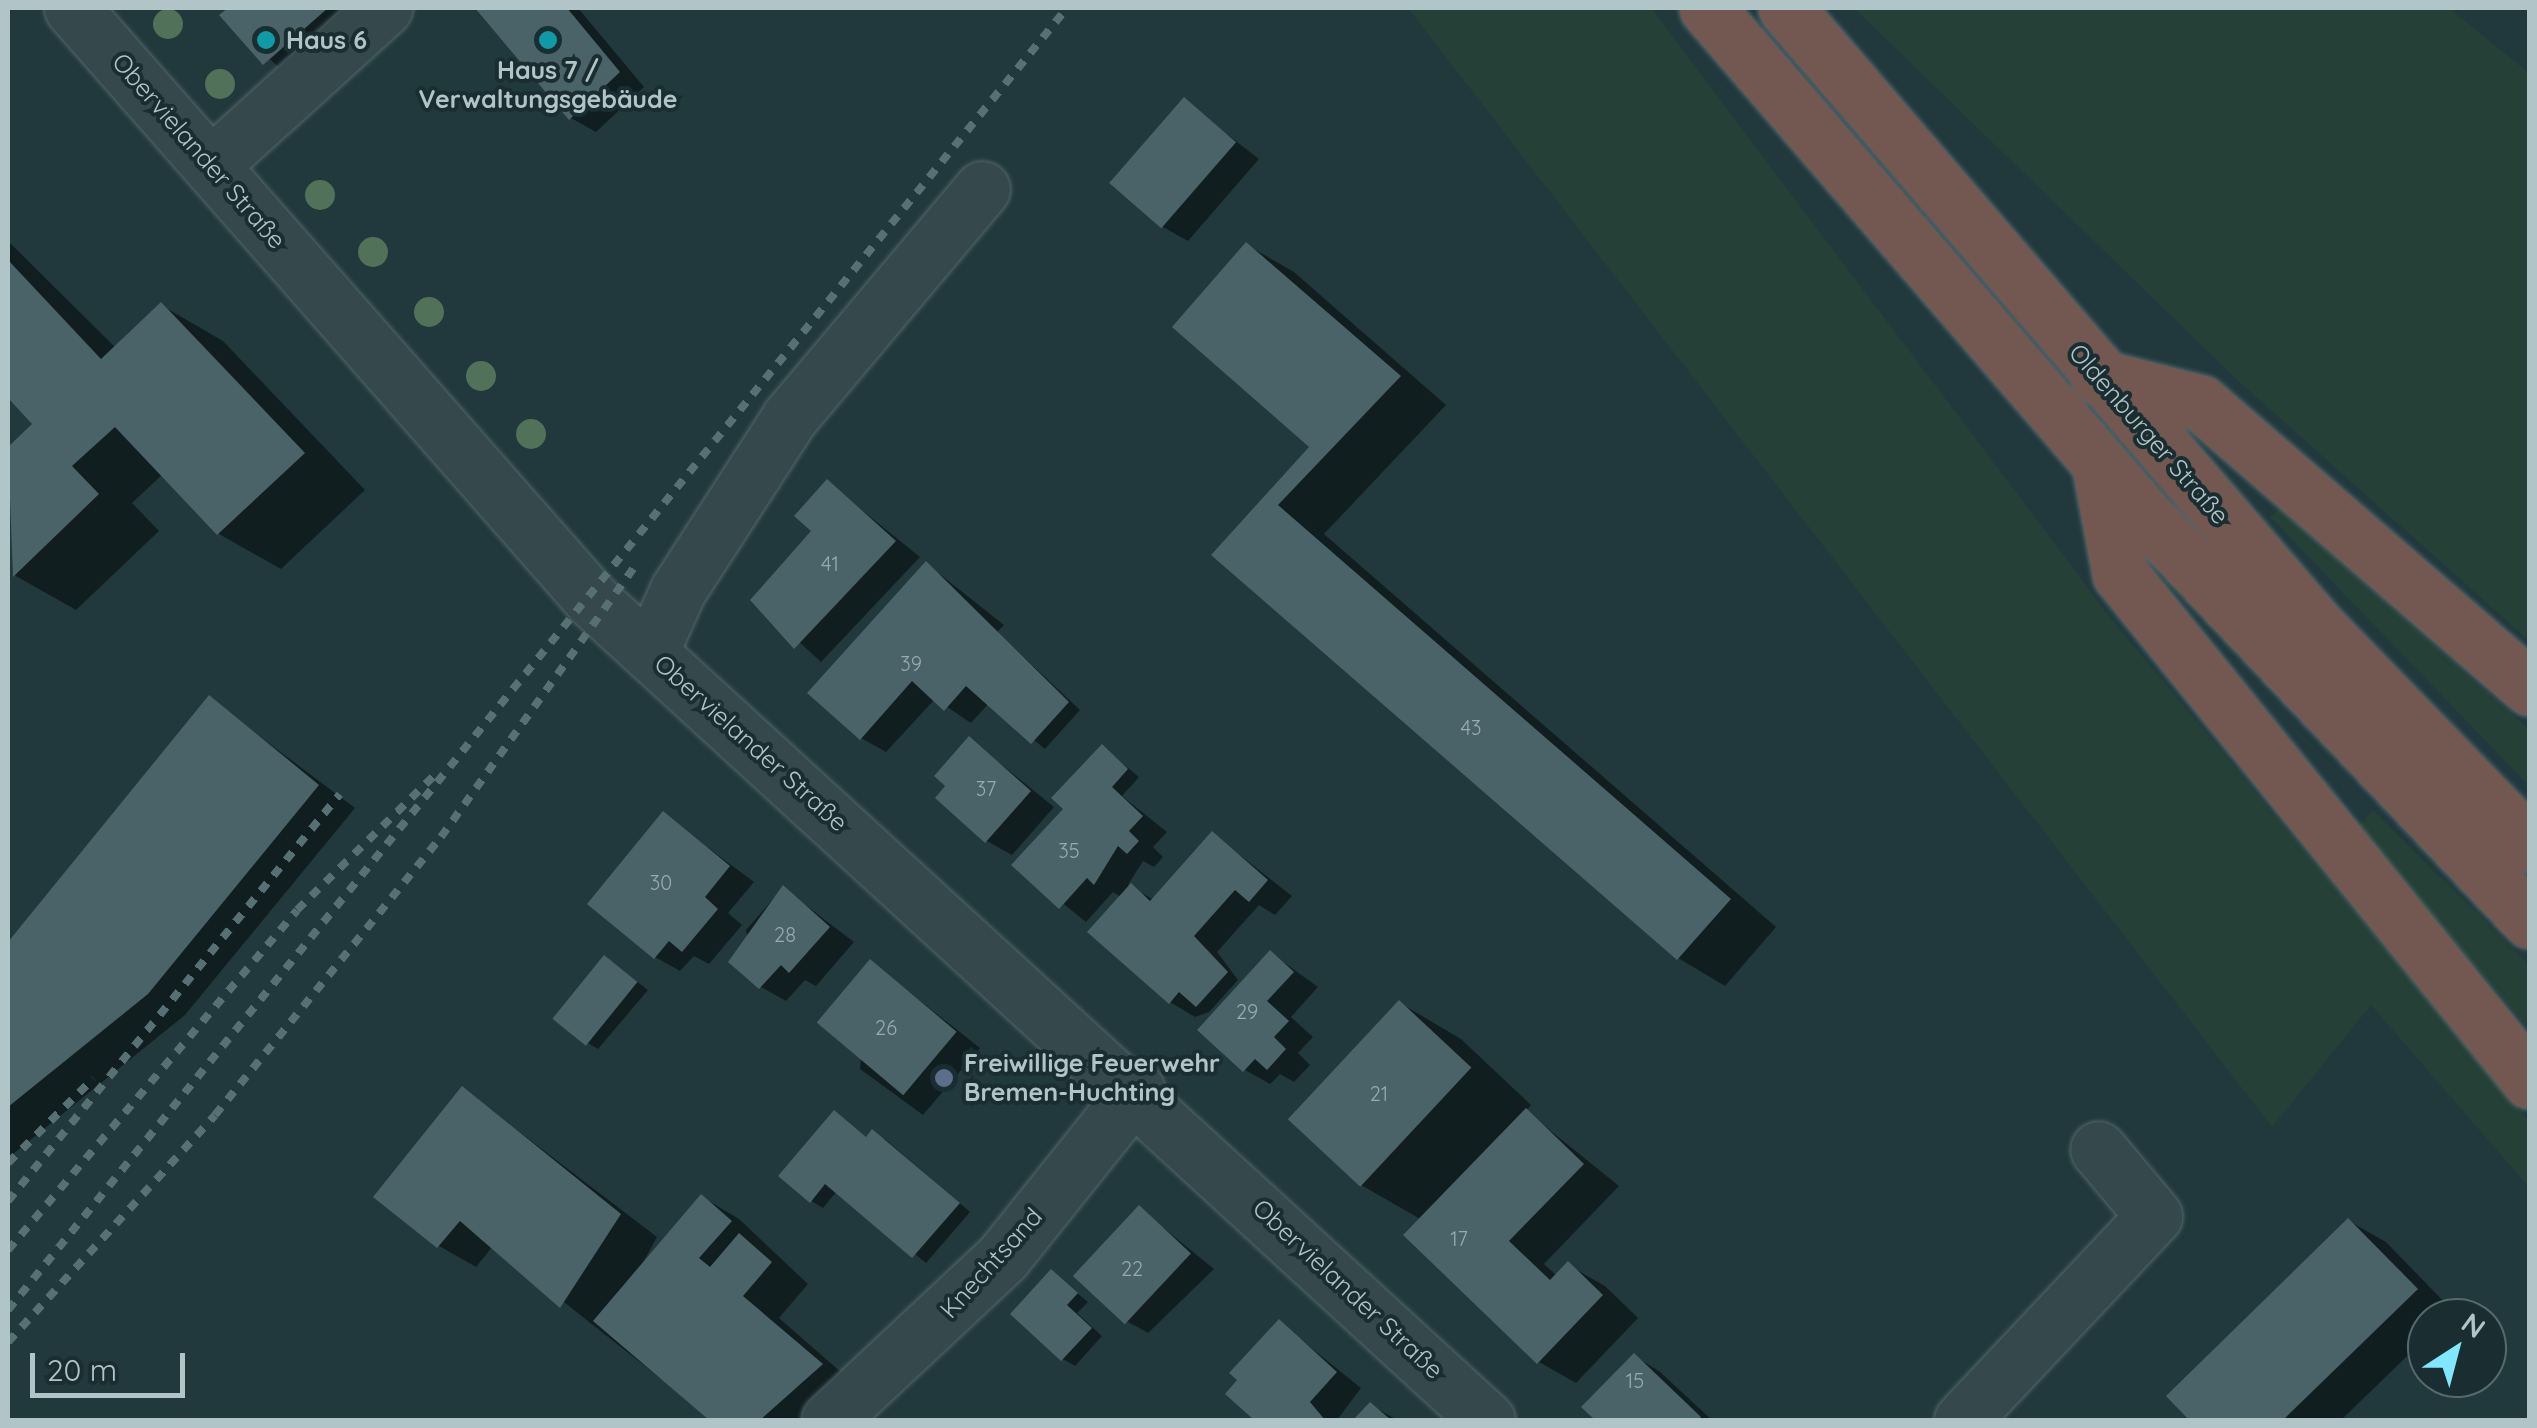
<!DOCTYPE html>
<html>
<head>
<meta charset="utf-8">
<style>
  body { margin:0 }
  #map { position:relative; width:2537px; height:1428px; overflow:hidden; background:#21393d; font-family:Quicksand,sans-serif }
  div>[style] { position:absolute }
  .green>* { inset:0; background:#254036 }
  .shadow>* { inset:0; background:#0007 }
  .building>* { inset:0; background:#4a6368; transform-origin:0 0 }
  .roads { filter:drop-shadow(0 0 2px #53676b) drop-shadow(0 0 2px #53676b) }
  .minor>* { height:55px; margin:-27.5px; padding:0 27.5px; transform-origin:27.5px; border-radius:27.5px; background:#35494d }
  .highway>* { height:55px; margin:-27.5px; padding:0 27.5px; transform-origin:27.5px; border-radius:27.5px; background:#735852 }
  .rail>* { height:8px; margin-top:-4px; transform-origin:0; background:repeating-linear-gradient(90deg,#577074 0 10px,transparent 0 20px) }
  .trees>* { width:30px; height:30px; margin:-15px; border-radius:50%; background:#517258 }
  .dots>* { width:28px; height:28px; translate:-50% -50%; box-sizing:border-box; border:5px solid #1a2e32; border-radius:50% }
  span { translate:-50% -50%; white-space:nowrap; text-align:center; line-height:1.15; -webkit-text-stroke:8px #1a2e32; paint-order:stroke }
  .number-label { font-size:20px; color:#97acb0 }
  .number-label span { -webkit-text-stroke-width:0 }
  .poi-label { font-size:25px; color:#b1c4c8; font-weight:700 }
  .left { translate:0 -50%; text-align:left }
  .street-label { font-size:25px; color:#b1c4c8 }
  .frame { position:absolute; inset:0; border:10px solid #b1c4c8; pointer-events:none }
  .north { position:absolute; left:2407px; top:1298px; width:100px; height:100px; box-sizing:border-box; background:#1a2e32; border:2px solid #566a6e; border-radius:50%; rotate:36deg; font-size:28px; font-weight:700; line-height:40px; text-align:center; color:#b1c4c8 }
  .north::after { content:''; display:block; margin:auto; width:35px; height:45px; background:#80e7fe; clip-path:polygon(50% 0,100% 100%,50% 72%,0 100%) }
  .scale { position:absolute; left:30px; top:1353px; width:155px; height:45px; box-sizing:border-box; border:5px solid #b1c4c8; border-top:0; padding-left:12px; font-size:30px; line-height:35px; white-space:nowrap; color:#b1c4c8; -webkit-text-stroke:8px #1a2e32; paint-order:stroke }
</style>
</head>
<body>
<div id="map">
  <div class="green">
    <div style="clip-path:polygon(1408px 8px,1651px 8px,2109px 616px,2529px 1121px,2529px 1187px,2371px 1005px,2272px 1127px)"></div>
    <div style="clip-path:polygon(1854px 8px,2449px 8px,2529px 73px,2529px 641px,2234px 377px)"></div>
    <div style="clip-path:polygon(2280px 509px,2529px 729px,2529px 786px,2270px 517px)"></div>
    <div style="clip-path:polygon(2373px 810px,2529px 965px,2529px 1029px,2358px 827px)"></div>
  </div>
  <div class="shadow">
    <div style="clip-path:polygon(231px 8px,369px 8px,290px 78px,223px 15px)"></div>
    <div style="clip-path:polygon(478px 8px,578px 8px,644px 87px,596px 132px,571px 118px)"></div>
    <div style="clip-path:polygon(1184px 101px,1259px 159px,1188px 241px,1163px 227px)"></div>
    <div style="clip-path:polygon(8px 241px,116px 348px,161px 305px,223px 341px,365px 490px,281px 569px,219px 534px,163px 474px,132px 503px,159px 531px,76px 610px,14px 575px,8px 451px,36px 424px,8px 395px)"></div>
    <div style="clip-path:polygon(1247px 245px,1294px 272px,1446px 405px,1324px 534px,1776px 927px,1725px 986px,1678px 958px,1215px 555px,1312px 446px)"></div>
    <div style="clip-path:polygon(827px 482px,920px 557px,821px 662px,754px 600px,815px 531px)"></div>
    <div style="clip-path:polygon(927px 564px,1004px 625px,997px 632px,1080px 710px,1045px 749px,989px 703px,971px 723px,935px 699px,886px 752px,861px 738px)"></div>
    <div style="clip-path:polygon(210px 699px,355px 808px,185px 1015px,8px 1158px,8px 946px)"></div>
    <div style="clip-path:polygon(970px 739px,1054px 807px,1012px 855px,987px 841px)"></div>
    <div style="clip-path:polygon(1102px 747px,1139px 777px,1122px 796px,1167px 832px,1153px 847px,1163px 857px,1154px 867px,1143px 861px,1128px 885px,1154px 900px,1213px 834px,1292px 896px,1275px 915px,1259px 905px,1217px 952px,1238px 980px,1209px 1012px,1195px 1017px,1170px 1002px,1121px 897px,1113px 892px,1086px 922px,1015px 865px,1070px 806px)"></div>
    <div style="clip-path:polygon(664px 815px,754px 882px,728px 913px,742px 925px,709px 964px,694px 956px,680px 971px,655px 957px)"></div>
    <div style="clip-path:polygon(783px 888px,854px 942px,816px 986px,805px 980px,786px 1001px,761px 987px,746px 930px)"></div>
    <div style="clip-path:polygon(1271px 953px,1318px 987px,1291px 1017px,1313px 1037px,1298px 1053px,1310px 1065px,1294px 1082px,1280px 1074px,1270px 1084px,1245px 1070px)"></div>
    <div style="clip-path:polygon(605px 958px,648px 990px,598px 1049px,586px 1042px)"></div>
    <div style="clip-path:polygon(871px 962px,980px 1048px,923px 1115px,860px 1069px)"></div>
    <div style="clip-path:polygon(1400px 1003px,1461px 1039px,1531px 1105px,1526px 1111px,1619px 1186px,1544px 1264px,1557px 1276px,1568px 1265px,1605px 1286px,1638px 1318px,1576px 1383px,1539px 1362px,1422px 1220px,1361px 1185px)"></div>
    <div style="clip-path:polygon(463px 1089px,657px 1237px,639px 1270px,702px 1197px,739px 1219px,808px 1284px,779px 1318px,858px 1387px,825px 1420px,713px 1420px,493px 1246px,476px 1267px,439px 1246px)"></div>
    <div style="clip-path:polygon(834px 1113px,868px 1139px,885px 1139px,970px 1212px,926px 1263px,837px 1191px,823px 1208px,811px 1201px)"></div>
    <div style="clip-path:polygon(1139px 1208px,1214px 1269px,1148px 1333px,1123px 1319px)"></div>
    <div style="clip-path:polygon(2349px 1221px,2386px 1242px,2453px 1311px,2427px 1318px,2427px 1337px,2341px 1420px,2192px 1420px,2169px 1396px)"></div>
    <div style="clip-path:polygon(1052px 1272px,1088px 1302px,1077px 1313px,1102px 1336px,1075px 1366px,1063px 1359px)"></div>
    <div style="clip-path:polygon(1279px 1322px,1361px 1388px,1337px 1420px,1258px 1420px,1228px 1393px)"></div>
    <div style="clip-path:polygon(1634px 1356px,1659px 1371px,1712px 1420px,1599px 1420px,1585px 1407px)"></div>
    <div style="clip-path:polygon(1371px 1405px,1397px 1420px,1357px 1420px)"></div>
  </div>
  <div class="building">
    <div style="clip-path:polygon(228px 8px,328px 8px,263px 65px,219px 15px)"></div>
    <div style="clip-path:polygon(475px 8px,567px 8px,620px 72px,569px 120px)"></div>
    <div style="left:1184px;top:97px;width:69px;height:114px;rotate:41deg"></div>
    <div style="clip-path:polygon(1246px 242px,1401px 376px,1278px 505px,1731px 899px,1677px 960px,1211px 555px,1309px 447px,1172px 327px)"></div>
    <div style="clip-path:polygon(8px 260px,101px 359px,161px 302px,305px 453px,217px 535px,115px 427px,72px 466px,99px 494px,13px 577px,8px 447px,32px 424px,8px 398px)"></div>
    <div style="clip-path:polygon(827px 479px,896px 541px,794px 649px,750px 600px,811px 531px,794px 516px)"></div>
    <div style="clip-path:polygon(926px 561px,1069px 702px,1031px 744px,966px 686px,944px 711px,912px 681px,860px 740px,807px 693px)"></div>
    <div style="clip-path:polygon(209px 695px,319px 785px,148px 994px,8px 1107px,8px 942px)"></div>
    <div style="clip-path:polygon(969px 736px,1031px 791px,985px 843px,935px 798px,945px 786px,934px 776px)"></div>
    <div style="clip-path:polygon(1102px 744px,1128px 769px,1112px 787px,1143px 816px,1129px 831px,1139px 841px,1127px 854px,1118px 846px,1094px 885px,1087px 878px,1059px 909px,1011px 865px,1063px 809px,1051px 798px)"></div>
    <div style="clip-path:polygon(663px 811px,730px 866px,705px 897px,718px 909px,682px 952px,669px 941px,654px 959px,587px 904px)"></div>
    <div style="clip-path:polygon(1212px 831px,1268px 880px,1249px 902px,1235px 890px,1194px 936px,1228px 972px,1196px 1007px,1179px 992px,1169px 1004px,1087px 932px,1131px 883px,1150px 901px)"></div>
    <div style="clip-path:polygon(783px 885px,830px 927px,789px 973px,781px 965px,759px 989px,728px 962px)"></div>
    <div style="clip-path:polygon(1270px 950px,1294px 972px,1267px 1001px,1289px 1021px,1274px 1037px,1286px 1049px,1267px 1070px,1255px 1059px,1243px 1072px,1197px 1030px)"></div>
    <div style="left:604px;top:955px;width:43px;height:82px;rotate:39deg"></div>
    <div style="left:870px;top:959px;width:113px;height:83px;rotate:40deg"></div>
    <div style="left:1399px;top:1000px;width:99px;height:163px;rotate:43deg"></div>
    <div style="clip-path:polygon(462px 1086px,621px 1214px,560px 1308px,460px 1221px,437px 1248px,373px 1197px)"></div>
    <div style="clip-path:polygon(1526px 1108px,1584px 1164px,1509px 1241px,1550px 1280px,1568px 1261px,1603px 1295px,1537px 1364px,1403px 1235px)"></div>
    <div style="clip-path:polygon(834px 1110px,866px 1137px,872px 1129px,960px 1203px,912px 1258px,825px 1184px,810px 1203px,778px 1176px)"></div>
    <div style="clip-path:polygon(701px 1194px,732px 1221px,699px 1258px,710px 1267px,739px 1233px,772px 1262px,743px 1296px,823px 1364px,760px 1420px,709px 1420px,593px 1321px)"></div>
    <div style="left:1139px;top:1205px;width:71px;height:97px;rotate:43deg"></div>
    <div style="clip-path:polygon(2348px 1218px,2418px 1289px,2283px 1420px,2189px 1420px,2166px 1396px)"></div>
    <div style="clip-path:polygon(1051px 1269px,1078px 1293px,1067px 1305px,1092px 1328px,1061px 1361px,1010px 1314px)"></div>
    <div style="clip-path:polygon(1279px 1319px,1337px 1372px,1310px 1402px,1325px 1420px,1254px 1420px,1225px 1394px,1237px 1380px,1229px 1373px)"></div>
    <div style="clip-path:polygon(1634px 1353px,1701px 1417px,1698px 1420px,1595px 1420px,1581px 1407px)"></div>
    <div style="clip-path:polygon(1370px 1402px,1391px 1420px,1353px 1420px)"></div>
  </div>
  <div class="roads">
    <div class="minor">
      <div style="left:72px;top:8px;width:788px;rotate:48.7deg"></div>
      <div style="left:592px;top:600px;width:1214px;rotate:42.5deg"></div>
      <div style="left:211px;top:165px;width:234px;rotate:-42.2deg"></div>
      <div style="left:650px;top:652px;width:68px;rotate:-65.7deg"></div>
      <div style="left:678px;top:590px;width:206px;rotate:-57.1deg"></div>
      <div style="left:790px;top:417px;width:298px;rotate:-49.9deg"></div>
      <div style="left:829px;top:1420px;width:238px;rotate:-43.1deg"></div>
      <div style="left:1003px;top:1257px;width:214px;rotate:-51.3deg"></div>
      <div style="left:1962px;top:1420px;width:280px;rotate:-46.7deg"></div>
      <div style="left:2154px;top:1216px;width:87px;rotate:-129.9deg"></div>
    </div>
    <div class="highway">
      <div style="left:1707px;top:8px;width:672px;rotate:49.22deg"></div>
      <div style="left:2146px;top:517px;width:557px;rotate:46.45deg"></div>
      <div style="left:1786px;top:8px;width:815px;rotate:49.33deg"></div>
      <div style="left:2317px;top:626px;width:305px;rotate:45.8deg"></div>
      <div style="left:2098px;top:377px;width:106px;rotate:14.2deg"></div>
      <div style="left:2201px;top:403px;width:435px;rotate:40.9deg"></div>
      <div style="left:2100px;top:468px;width:108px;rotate:79.3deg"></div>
      <div style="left:2120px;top:574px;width:652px;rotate:51.04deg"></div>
    </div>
  </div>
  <div class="rail">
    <div style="left:8px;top:1163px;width:120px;rotate:-44.7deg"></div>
    <div style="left:8px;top:1201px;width:525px;rotate:-50.8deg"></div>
    <div style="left:8px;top:1250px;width:446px;rotate:-49.6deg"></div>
    <div style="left:297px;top:910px;width:193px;rotate:-44.4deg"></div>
    <div style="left:8px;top:1310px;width:1678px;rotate:-50.88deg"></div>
    <div style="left:8px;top:1342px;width:307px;rotate:-47.6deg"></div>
    <div style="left:215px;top:1115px;width:358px;rotate:-50.9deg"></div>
    <div style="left:441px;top:837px;width:333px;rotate:-54.4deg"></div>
  </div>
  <div class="trees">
    <div style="left:168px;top:24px"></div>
    <div style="left:220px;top:84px"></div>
    <div style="left:320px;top:195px"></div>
    <div style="left:373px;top:252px"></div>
    <div style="left:429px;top:312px"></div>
    <div style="left:481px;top:376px"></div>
    <div style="left:531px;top:434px"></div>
  </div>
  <div class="dots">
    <div style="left:266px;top:40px;background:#0f9aa8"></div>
    <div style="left:548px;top:40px;background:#0f9aa8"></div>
    <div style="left:944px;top:1078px;background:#5c6f8a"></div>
  </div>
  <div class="number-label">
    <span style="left:830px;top:563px">41</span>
    <span style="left:911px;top:663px">39</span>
    <span style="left:1471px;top:727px">43</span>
    <span style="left:986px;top:788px">37</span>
    <span style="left:1069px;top:850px">35</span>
    <span style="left:661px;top:882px">30</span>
    <span style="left:785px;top:934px">28</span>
    <span style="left:1247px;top:1011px">29</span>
    <span style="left:886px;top:1027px">26</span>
    <span style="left:1379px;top:1093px">21</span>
    <span style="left:1459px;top:1238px">17</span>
    <span style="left:1132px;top:1268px">22</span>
    <span style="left:1635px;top:1380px">15</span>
  </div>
  <div class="poi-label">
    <span class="left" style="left:286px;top:40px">Haus 6</span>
    <span style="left:548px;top:85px">Haus 7 /<br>Verwaltungsgebäude</span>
    <span class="left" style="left:964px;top:1078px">Freiwillige Feuerwehr<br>Bremen-Huchting</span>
  </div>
  <div class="street-label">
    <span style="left:199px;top:151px;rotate:49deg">Obervielander Straße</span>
    <span style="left:2149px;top:434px;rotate:49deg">Oldenburger Straße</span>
    <span style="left:751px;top:743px;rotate:42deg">Obervielander Straße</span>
    <span style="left:991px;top:1263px;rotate:-48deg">Knechtsand</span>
    <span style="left:1348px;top:1289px;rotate:43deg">Obervielander Straße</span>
  </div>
  <div class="frame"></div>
  <div class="north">N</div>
  <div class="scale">20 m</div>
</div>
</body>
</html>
